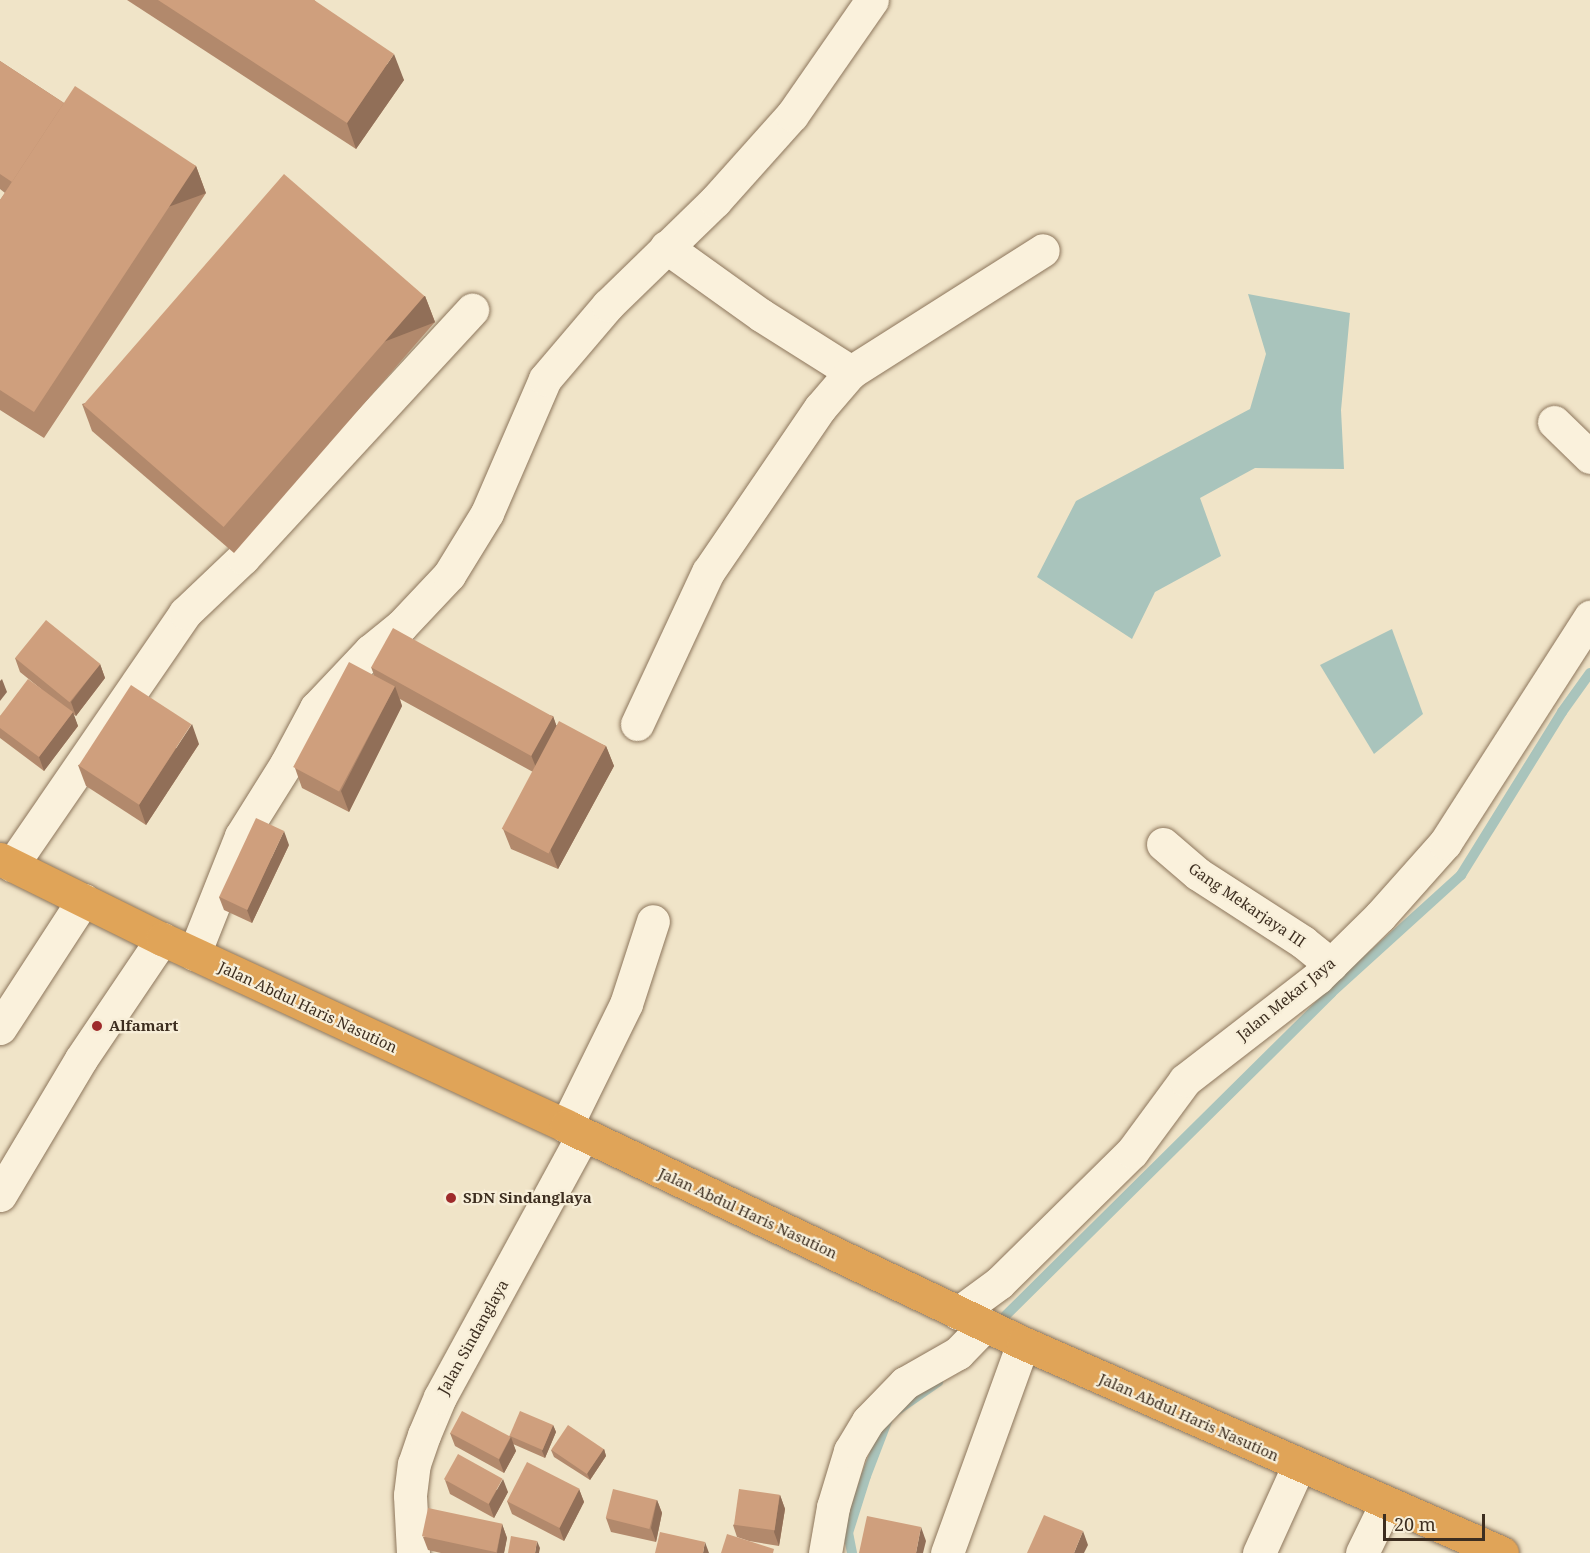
<!DOCTYPE html>
<html>
<head>
<meta charset="utf-8">
<style>
  body { margin:0 }
  #map { position:relative; width:1590px; height:1553px; overflow:hidden; background:#f0e4c8; font-family:"Noto Serif",serif }
  div>[style] { position:absolute }
  .water>* { inset:0; background:#a9c4bc }
  .stream>* { height:10px; margin:-5px; padding:0 5px; transform-origin:5px; border-radius:5px; background:#a9c4bc }
  .roads { filter:drop-shadow(0 0 2px #8d765c) drop-shadow(0 0 2px #8d765c) }
  .minor>* { height:33px; margin:-16.5px; padding:0 16.5px; transform-origin:16.5px; border-radius:16.5px; background:#faf1dc }
  .highway>* { height:33px; margin:-16.5px; padding:0 16.5px; transform-origin:16.5px; border-radius:16.5px; background:#e0a458 }
  .wall>* { inset:0; background:#b2896c }
  .shaded-wall>* { inset:0; background:#916f58; transform-origin:0 0 }
  .building>* { inset:0; background:#cf9f7d; transform-origin:0 0 }
  .dots>* { width:16px; height:16px; translate:-50% -50%; box-sizing:border-box; border:3px solid #f7eed8; border-radius:50% }
  span { translate:-50% -50%; white-space:nowrap; text-align:center; line-height:1.15; -webkit-text-stroke:4.5px #f7eed8; paint-order:stroke }
  .street-label { font-size:15px; color:#3d2e20 }
  .poi-label { font-size:15px; color:#3d2e20; font-weight:700 }
  .left { translate:0 -50%; text-align:left }
  .scale { position:absolute; left:1383px; top:1514px; width:102px; height:27px; box-sizing:border-box; border:3px solid #3d2e20; border-top:0; padding-left:8px; font-size:18px; line-height:21px; white-space:nowrap; color:#3d2e20; -webkit-text-stroke:4px #f7eed8; paint-order:stroke }
</style>
</head>
<body>
<div id="map">
  <div class="water">
    <div style="clip-path:polygon(1248px 294px,1350px 313px,1341px 410px,1344px 469px,1255px 468px,1200px 498px,1221px 556px,1155px 592px,1132px 639px,1037px 577px,1076px 501px,1250px 409px,1266px 354px)"></div>
    <div style="clip-path:polygon(1392px 629px,1423px 714px,1374px 754px,1320px 665px)"></div>
  </div>
  <div class="stream">
    <div style="left:996px;top:1325px;width:472px;rotate:-44.7deg"></div>
    <div style="left:1331px;top:993px;width:176px;rotate:-42.2deg"></div>
    <div style="left:1461px;top:875px;width:192px;rotate:-58.2deg"></div>
    <div style="left:1562px;top:712px;width:48px;rotate:-54.3deg"></div>
    <div style="left:852px;top:1553px;width:20px;rotate:-101deg"></div>
    <div style="left:848px;top:1533px;width:60px;rotate:-72.5deg"></div>
    <div style="left:866px;top:1476px;width:64px;rotate:-69deg"></div>
    <div style="left:889px;top:1416px;width:60px;rotate:-34.8deg"></div>
  </div>
  <div class="roads">
    <div class="minor">
      <div style="left:666px;top:247px;width:117px;rotate:35.6deg"></div>
      <div style="left:761px;top:315px;width:107px;rotate:32.3deg"></div>
      <div style="left:851px;top:372px;width:227px;rotate:-32.4deg"></div>
      <div style="left:1554px;top:422px;width:50px;rotate:44.2deg"></div>
      <div style="left:637px;top:724px;width:168px;rotate:-65deg"></div>
      <div style="left:708px;top:572px;width:199px;rotate:-55.7deg"></div>
      <div style="left:820px;top:408px;width:48px;rotate:-49.3deg"></div>
      <div style="left:1163px;top:844px;width:46px;rotate:40.6deg"></div>
      <div style="left:1198px;top:874px;width:125px;rotate:32.9deg"></div>
      <div style="left:1303px;top:942px;width:36px;rotate:39deg"></div>
      <div style="left:12px;top:865px;width:306px;rotate:-55.5deg"></div>
      <div style="left:185px;top:613px;width:80px;rotate:-43.5deg"></div>
      <div style="left:243px;top:558px;width:338px;rotate:-47.3deg"></div>
      <div style="left:194px;top:954px;width:127px;rotate:-68.3deg"></div>
      <div style="left:241px;top:836px;width:85px;rotate:-58deg"></div>
      <div style="left:286px;top:764px;width:64px;rotate:-61.8deg"></div>
      <div style="left:316px;top:708px;width:79px;rotate:-46.5deg"></div>
      <div style="left:370px;top:651px;width:40px;rotate:-39deg"></div>
      <div style="left:401px;top:626px;width:70px;rotate:-46.7deg"></div>
      <div style="left:449px;top:575px;width:73px;rotate:-58.5deg"></div>
      <div style="left:487px;top:513px;width:146px;rotate:-66.6deg"></div>
      <div style="left:545px;top:379px;width:97px;rotate:-49.6deg"></div>
      <div style="left:608px;top:305px;width:149px;rotate:-44.2deg"></div>
      <div style="left:715px;top:201px;width:115px;rotate:-48.2deg"></div>
      <div style="left:792px;top:115px;width:140px;rotate:-55.2deg"></div>
      <div style="left:0;top:1028px;width:153px;rotate:-57deg"></div>
      <div style="left:566px;top:1126px;width:136px;rotate:-63.8deg"></div>
      <div style="left:626px;top:1004px;width:87px;rotate:-72deg"></div>
      <div style="left:0;top:1195px;width:158px;rotate:-59.2deg"></div>
      <div style="left:81px;top:1059px;width:145px;rotate:-56deg"></div>
      <div style="left:958px;top:1313px;width:51px;rotate:-36.2deg"></div>
      <div style="left:999px;top:1283px;width:187px;rotate:-44.6deg"></div>
      <div style="left:1132px;top:1152px;width:89px;rotate:-53.6deg"></div>
      <div style="left:1185px;top:1080px;width:167px;rotate:-37.7deg"></div>
      <div style="left:1317px;top:978px;width:88px;rotate:-44.5deg"></div>
      <div style="left:1380px;top:916px;width:98px;rotate:-48.3deg"></div>
      <div style="left:1445px;top:843px;width:269px;rotate:-57.3deg"></div>
      <div style="left:413px;top:1553px;width:58px;rotate:-93deg"></div>
      <div style="left:410px;top:1495px;width:31px;rotate:-83deg"></div>
      <div style="left:414px;top:1464px;width:31px;rotate:-71deg"></div>
      <div style="left:424px;top:1435px;width:41px;rotate:-67.2deg"></div>
      <div style="left:440px;top:1397px;width:298px;rotate:-61.4deg"></div>
      <div style="left:825px;top:1553px;width:47px;rotate:-80.1deg"></div>
      <div style="left:833px;top:1507px;width:59px;rotate:-73.1deg"></div>
      <div style="left:850px;top:1451px;width:35px;rotate:-59deg"></div>
      <div style="left:868px;top:1421px;width:53px;rotate:-45.8deg"></div>
      <div style="left:905px;top:1383px;width:61px;rotate:-29.5deg"></div>
      <div style="left:958px;top:1353px;width:39px;rotate:-46deg"></div>
      <div style="left:947px;top:1553px;width:223px;rotate:-70.1deg"></div>
      <div style="left:1259px;top:1553px;width:97px;rotate:-65.6deg"></div>
      <div style="left:1362px;top:1553px;width:55px;rotate:-63.9deg"></div>
    </div>
    <div class="highway">
      <div style="left:0;top:859px;width:181px;rotate:26.3deg"></div>
      <div style="left:162px;top:939px;width:445px;rotate:24.8deg"></div>
      <div style="left:566px;top:1126px;width:506px;rotate:25.4deg"></div>
      <div style="left:1023px;top:1343px;width:523px;rotate:23.67deg"></div>
    </div>
  </div>
  <div class="wall">
    <div style="clip-path:polygon(127px 0,314px 0,404px 80px,356px 149px)"></div>
    <div style="clip-path:polygon(0 61px,64px 103px,196px 166px,206px 193px,44px 438px,0 410px,0 200px,5px 193px,0 189px)"></div>
    <div style="clip-path:polygon(425px 296px,435px 322px,234px 553px,92px 431px,82px 404px)"></div>
    <div style="clip-path:polygon(15px 658px,100px 664px,105px 678px,76px 716px,73px 714px,78px 726px,44px 771px,0 738px,0 716px,41px 689px,20px 672px)"></div>
    <div style="clip-path:polygon(371px 667px,553px 716px,556px 725px,606px 746px,614px 766px,558px 869px,511px 849px,503px 829px,533px 772px,400px 699px,402px 706px,349px 812px,302px 788px,295px 768px,374px 675px)"></div>
    <div style="clip-path:polygon(199px 744px,146px 825px,86px 786px,78px 765px)"></div>
    <div style="clip-path:polygon(289px 845px,252px 923px,224px 910px,219px 897px)"></div>
    <div style="clip-path:polygon(553px 1425px,556px 1432px,545px 1458px,513px 1444px,516px 1451px,504px 1473px,455px 1446px,450px 1433px,509px 1436px)"></div>
    <div style="clip-path:polygon(604px 1449px,606px 1456px,590px 1480px,554px 1457px,551px 1450px)"></div>
    <div style="clip-path:polygon(445px 1480px,508px 1492px,494px 1518px,450px 1494px)"></div>
    <div style="clip-path:polygon(579px 1489px,584px 1502px,564px 1541px,512px 1514px,507px 1501px)"></div>
    <div style="clip-path:polygon(780px 1495px,785px 1509px,779px 1546px,749px 1541px,737px 1537px,733px 1525px)"></div>
    <div style="clip-path:polygon(657px 1500px,662px 1513px,656px 1542px,611px 1532px,606px 1518px)"></div>
    <div style="clip-path:polygon(502px 1524px,507px 1538px,504px 1553px,441px 1553px,428px 1550px,423px 1537px)"></div>
  </div>
  <div class="shaded-wall">
    <div style="clip-path:polygon(394px 54px,404px 80px,356px 149px,347px 123px)"></div>
    <div style="left:196px;top:166px;width:29px;height:295px;rotate:70deg"></div>
    <div style="left:425px;top:296px;width:28px;height:306px;rotate:69deg"></div>
    <div style="clip-path:polygon(100px 664px,105px 678px,76px 716px,71px 702px)"></div>
    <div style="clip-path:polygon(2px 679px,7px 692px,0 701px,0 681px)"></div>
    <div style="clip-path:polygon(395px 686px,402px 706px,349px 812px,341px 791px)"></div>
    <div style="clip-path:polygon(73px 712px,78px 726px,44px 771px,39px 757px)"></div>
    <div style="clip-path:polygon(553px 716px,560px 736px,539px 775px,531px 755px)"></div>
    <div style="clip-path:polygon(192px 724px,199px 744px,146px 825px,139px 805px)"></div>
    <div style="clip-path:polygon(606px 746px,614px 766px,558px 869px,550px 849px)"></div>
    <div style="clip-path:polygon(284px 831px,289px 845px,252px 923px,247px 910px)"></div>
    <div style="clip-path:polygon(553px 1425px,556px 1432px,545px 1458px,542px 1451px)"></div>
    <div style="clip-path:polygon(511px 1437px,516px 1451px,504px 1473px,499px 1460px)"></div>
    <div style="clip-path:polygon(604px 1449px,606px 1456px,590px 1480px,587px 1473px)"></div>
    <div style="clip-path:polygon(503px 1479px,508px 1492px,494px 1518px,489px 1504px)"></div>
    <div style="clip-path:polygon(579px 1489px,584px 1502px,564px 1541px,559px 1527px)"></div>
    <div style="clip-path:polygon(780px 1495px,785px 1509px,779px 1546px,774px 1532px)"></div>
    <div style="clip-path:polygon(657px 1500px,662px 1513px,656px 1542px,651px 1528px)"></div>
    <div style="clip-path:polygon(502px 1524px,507px 1538px,504px 1553px,497px 1553px)"></div>
    <div style="clip-path:polygon(921px 1527px,926px 1541px,923px 1553px,916px 1553px)"></div>
    <div style="clip-path:polygon(1083px 1531px,1088px 1545px,1084px 1553px,1074px 1553px)"></div>
    <div style="clip-path:polygon(537px 1541px,540px 1548px,539px 1553px,535px 1553px)"></div>
    <div style="clip-path:polygon(705px 1542px,709px 1553px,703px 1553px)"></div>
  </div>
  <div class="building">
    <div style="clip-path:polygon(158px 0,314px 0,394px 54px,347px 123px)"></div>
    <div style="clip-path:polygon(0 61px,64px 103px,12px 182px,0 174px)"></div>
    <div style="clip-path:polygon(75px 86px,196px 166px,34px 412px,0 390px,0 200px)"></div>
    <div style="left:284px;top:174px;width:186px;height:306px;rotate:41deg"></div>
    <div style="left:46px;top:620px;width:70px;height:49px;rotate:39deg"></div>
    <div style="left:393px;top:628px;width:183px;height:45px;rotate:29deg"></div>
    <div style="left:349px;top:662px;width:52px;height:119px;rotate:28deg"></div>
    <div style="clip-path:polygon(28px 679px,73px 712px,39px 757px,0 728px,0 716px)"></div>
    <div style="left:131px;top:685px;width:72px;height:96px;rotate:33deg"></div>
    <div style="left:559px;top:721px;width:53px;height:122px;rotate:28deg"></div>
    <div style="left:256px;top:818px;width:31px;height:87px;rotate:25deg"></div>
    <div style="left:462px;top:1411px;width:55px;height:25px;rotate:28deg"></div>
    <div style="left:520px;top:1411px;width:36px;height:27px;rotate:23deg"></div>
    <div style="left:568px;top:1425px;width:43px;height:30px;rotate:34deg"></div>
    <div style="left:458px;top:1454px;width:51px;height:29px;rotate:29deg"></div>
    <div style="left:527px;top:1462px;width:59px;height:44px;rotate:27deg"></div>
    <div style="left:613px;top:1489px;width:45px;height:30px;rotate:14deg"></div>
    <div style="left:739px;top:1489px;width:41px;height:36px;rotate:8deg"></div>
    <div style="left:428px;top:1508px;width:76px;height:29px;rotate:12deg"></div>
    <div style="clip-path:polygon(1044px 1515px,1083px 1531px,1074px 1553px,1027px 1553px)"></div>
    <div style="clip-path:polygon(867px 1516px,921px 1527px,916px 1553px,859px 1553px)"></div>
    <div style="clip-path:polygon(660px 1532px,705px 1542px,703px 1553px,655px 1553px)"></div>
    <div style="clip-path:polygon(727px 1534px,774px 1549px,773px 1553px,721px 1553px)"></div>
    <div style="clip-path:polygon(511px 1536px,537px 1541px,535px 1553px,508px 1553px)"></div>
  </div>
  <div class="dots">
    <div style="left:97px;top:1026px;background:#9e2a2b"></div>
    <div style="left:451px;top:1198px;background:#9e2a2b"></div>
  </div>
  <div class="street-label">
    <span style="left:1247px;top:905px;rotate:34deg">Gang Mekarjaya III</span>
    <span style="left:1286px;top:999px;rotate:-39deg">Jalan Mekar Jaya</span>
    <span style="left:308px;top:1007px;rotate:25deg">Jalan Abdul Haris Nasution</span>
    <span style="left:748px;top:1213px;rotate:25deg">Jalan Abdul Haris Nasution</span>
    <span style="left:473px;top:1337px;rotate:-61deg">Jalan Sindanglaya</span>
    <span style="left:1189px;top:1417px;rotate:24deg">Jalan Abdul Haris Nasution</span>
  </div>
  <div class="poi-label">
    <span class="left" style="left:109px;top:1026px">Alfamart</span>
    <span class="left" style="left:463px;top:1198px">SDN Sindanglaya</span>
  </div>
  <div class="scale">20 m</div>
</div>
</body>
</html>
